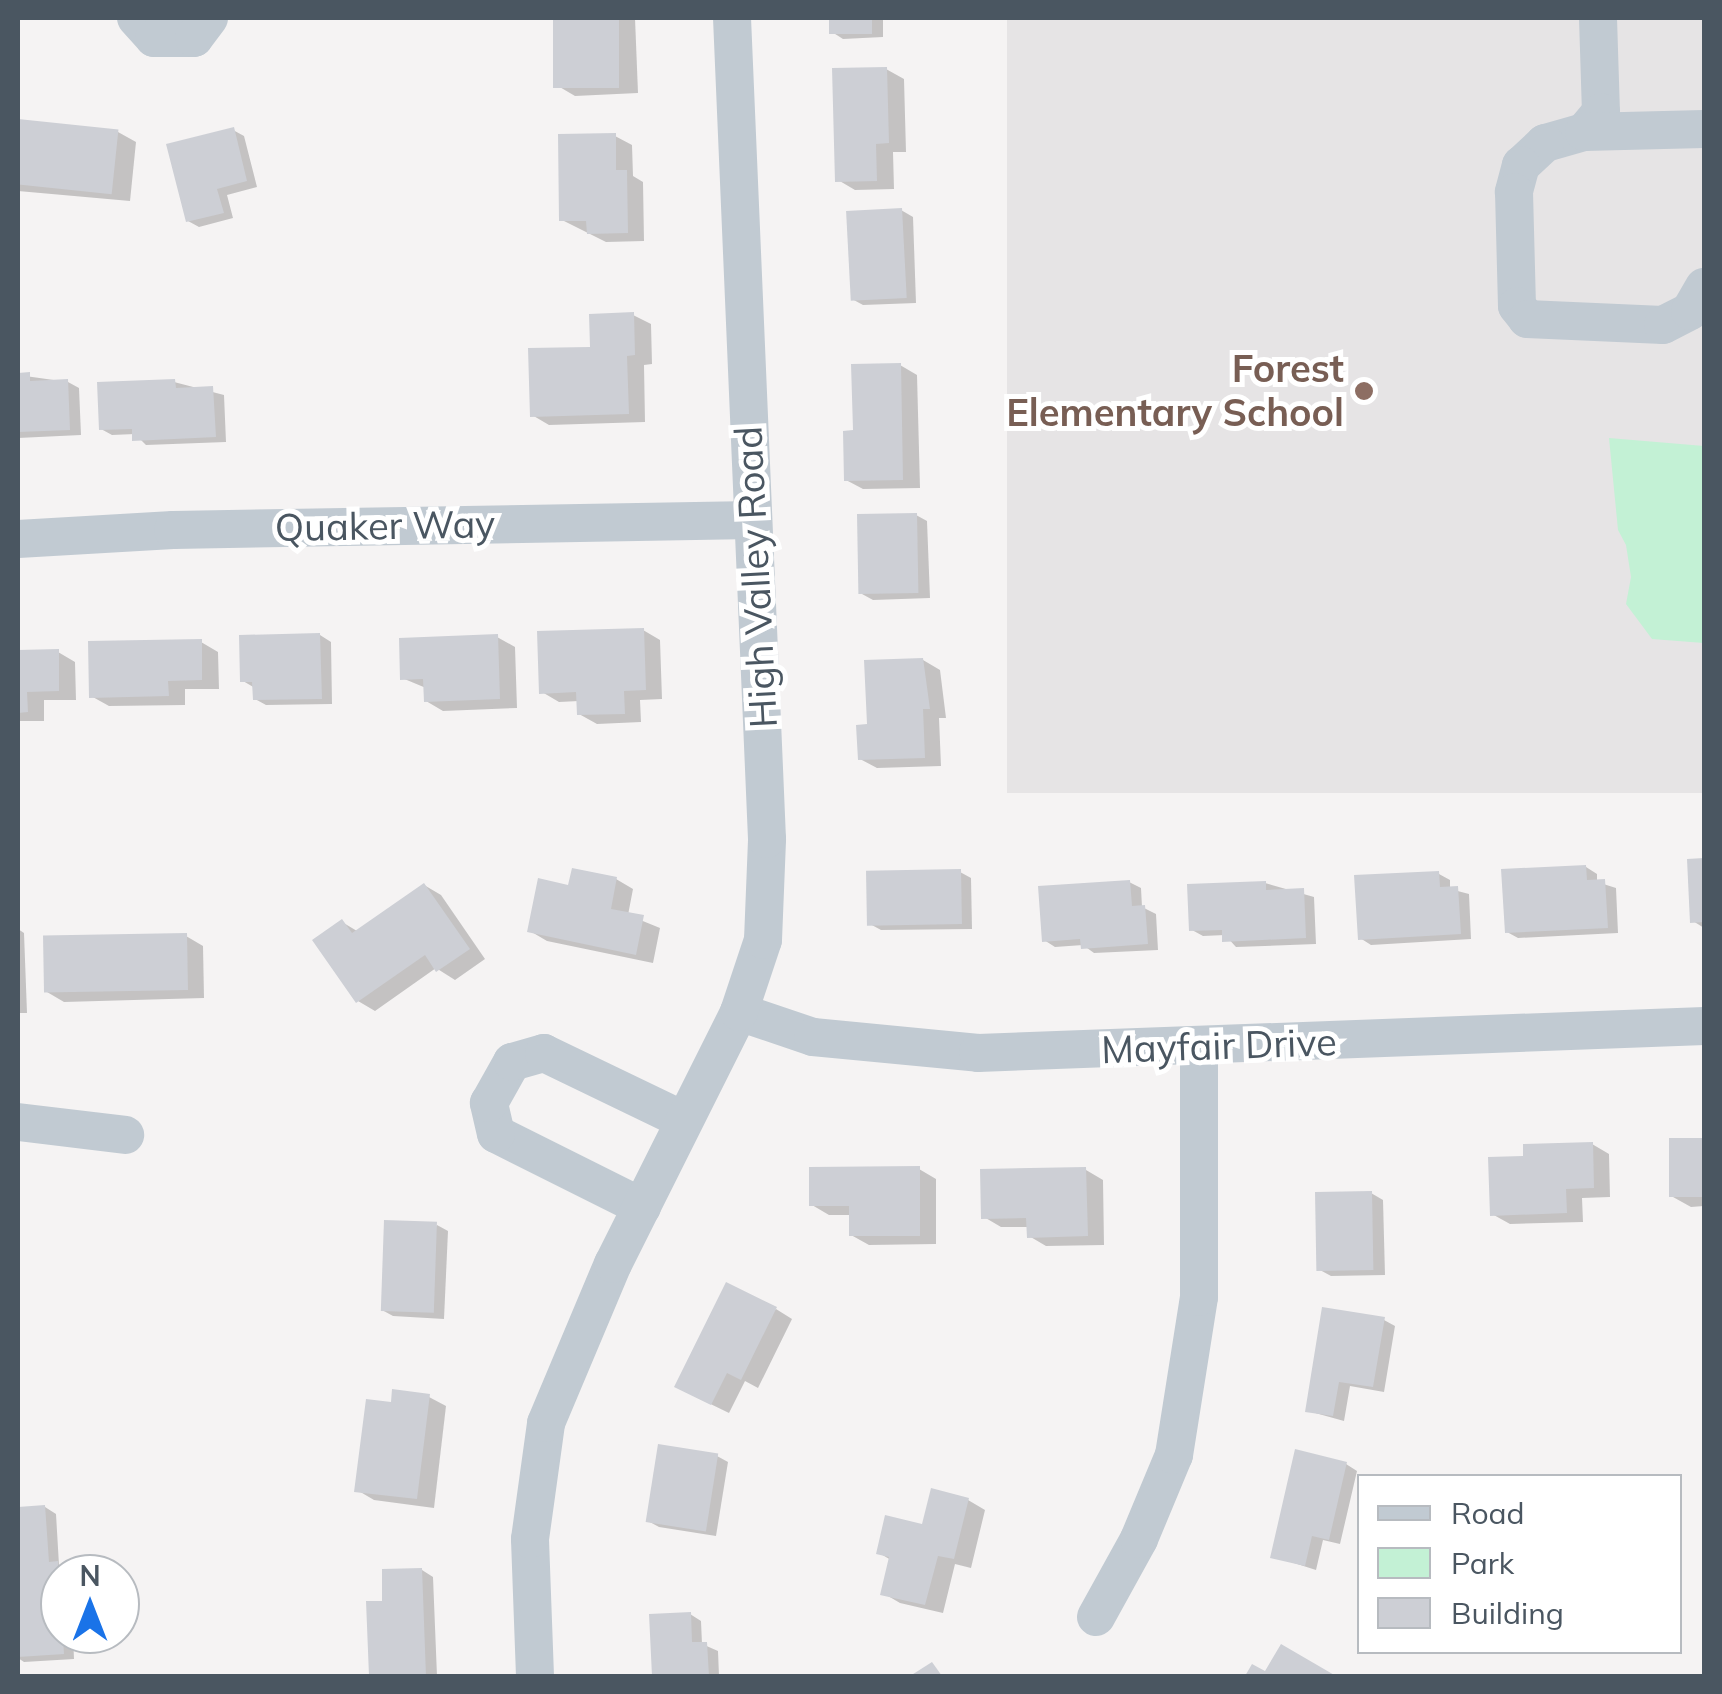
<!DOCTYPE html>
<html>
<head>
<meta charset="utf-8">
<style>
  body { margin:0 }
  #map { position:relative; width:1722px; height:1694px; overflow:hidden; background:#f5f3f3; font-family:Mulish,sans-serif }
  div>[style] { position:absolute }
  .education>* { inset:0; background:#e6e4e5; transform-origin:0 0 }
  .green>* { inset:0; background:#c3f1d5 }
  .shadow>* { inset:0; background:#0003 }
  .building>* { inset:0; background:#cdcfd5; transform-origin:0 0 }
  .minor>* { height:38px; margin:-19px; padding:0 19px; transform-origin:19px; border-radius:19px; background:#c1cad2 }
  .dots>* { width:28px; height:28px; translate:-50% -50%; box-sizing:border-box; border:5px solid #fff; border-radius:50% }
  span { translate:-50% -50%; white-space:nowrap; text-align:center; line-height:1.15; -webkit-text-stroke:10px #fff; paint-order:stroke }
  .education-label { font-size:38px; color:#785e54; font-weight:700 }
  .right { translate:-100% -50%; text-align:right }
  .street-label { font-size:38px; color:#4a5661 }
  .frame { position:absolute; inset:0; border:20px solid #4a5661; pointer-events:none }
  .legend { position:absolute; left:1357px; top:1474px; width:325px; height:180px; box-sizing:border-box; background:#fff; border:2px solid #b7bbc0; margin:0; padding:12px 18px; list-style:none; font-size:30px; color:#4a5661 }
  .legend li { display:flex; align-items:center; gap:20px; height:50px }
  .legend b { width:50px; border:2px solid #b7bbc0 }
  .north { position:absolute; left:40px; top:1554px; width:100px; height:100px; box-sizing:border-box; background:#fff; border:2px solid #b7bbc0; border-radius:50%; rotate:0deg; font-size:28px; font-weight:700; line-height:40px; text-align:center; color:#4a5661 }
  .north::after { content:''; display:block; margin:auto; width:35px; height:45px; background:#1a73e8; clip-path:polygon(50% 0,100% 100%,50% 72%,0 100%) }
</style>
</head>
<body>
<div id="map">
  <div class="education">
    <div style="left:1007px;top:18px;width:697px;height:775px"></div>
  </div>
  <div class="green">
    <div style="clip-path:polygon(1609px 438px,1704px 446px,1704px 643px,1652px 639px,1626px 604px,1631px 577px,1626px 545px,1618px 530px)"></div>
  </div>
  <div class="shadow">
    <div style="clip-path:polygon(555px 18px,635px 18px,638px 93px,575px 96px,558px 86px)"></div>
    <div style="clip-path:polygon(832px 18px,883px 18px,883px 37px,843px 39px,832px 32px)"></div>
    <div style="clip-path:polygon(886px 69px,904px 79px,906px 152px,893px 152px,894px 189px,855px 190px,838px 180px)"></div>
    <div style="clip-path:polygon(18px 122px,118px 132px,136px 142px,130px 201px,18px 191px)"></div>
    <div style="clip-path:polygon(233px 130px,244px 136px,257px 187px,227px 195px,233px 218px,199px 227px,188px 221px)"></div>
    <div style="clip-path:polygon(615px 136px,632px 145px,633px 176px,643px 182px,644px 241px,606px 242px,562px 220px)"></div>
    <div style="clip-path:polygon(901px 210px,913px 217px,916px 303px,863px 305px,852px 299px)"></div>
    <div style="clip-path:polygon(633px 315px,651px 324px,652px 364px,644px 365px,645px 422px,549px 425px,532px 415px,593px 349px)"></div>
    <div style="clip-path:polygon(900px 365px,917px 375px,920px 488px,863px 489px,846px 480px,856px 433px)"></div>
    <div style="clip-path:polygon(18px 375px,68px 382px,79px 388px,81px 435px,18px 438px)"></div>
    <div style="clip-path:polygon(174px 382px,224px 395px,226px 442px,146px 445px,135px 434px,112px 435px,101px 429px)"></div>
    <div style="clip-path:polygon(916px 515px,927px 521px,930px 598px,873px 600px,862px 594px)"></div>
    <div style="clip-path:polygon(643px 630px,660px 640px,662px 699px,640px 700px,641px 722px,597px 724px,579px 714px,579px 701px,559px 702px,542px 692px)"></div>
    <div style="clip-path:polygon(320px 635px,331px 642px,332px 704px,266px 705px,255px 699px,255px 688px,243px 681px)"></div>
    <div style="clip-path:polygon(497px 637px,515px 647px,517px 708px,443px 711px,426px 701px,426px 688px,402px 678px)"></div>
    <div style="clip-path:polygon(201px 642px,218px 652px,219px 689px,185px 689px,185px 705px,109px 706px,91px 696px)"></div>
    <div style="clip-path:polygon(58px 652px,75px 662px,76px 700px,44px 700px,44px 721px,18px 721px,18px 653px)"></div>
    <div style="clip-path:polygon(923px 660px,940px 670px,946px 718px,939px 718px,941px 766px,877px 768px,860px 759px,870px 727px)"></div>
    <div style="clip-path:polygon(1704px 860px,1704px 928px,1693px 921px,1689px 861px)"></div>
    <div style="clip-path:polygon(1586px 867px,1597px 874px,1597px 882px,1616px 888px,1618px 933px,1518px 938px,1507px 932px)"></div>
    <div style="clip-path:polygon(960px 872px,971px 878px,972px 929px,881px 930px,870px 924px)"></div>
    <div style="clip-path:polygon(1439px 874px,1450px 880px,1450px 889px,1469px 894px,1471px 939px,1371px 945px,1360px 938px)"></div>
    <div style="clip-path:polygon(616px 879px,633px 889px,628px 915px,660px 928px,653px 963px,547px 941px,530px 931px,570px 888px)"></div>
    <div style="clip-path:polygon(1129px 882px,1141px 888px,1142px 907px,1156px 914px,1158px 950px,1094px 953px,1083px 945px,1055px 947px,1044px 940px)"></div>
    <div style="clip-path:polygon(1265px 883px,1314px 897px,1316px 944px,1236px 947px,1225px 935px,1203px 936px,1192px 930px)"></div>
    <div style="clip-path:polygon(424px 885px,441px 895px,485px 959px,455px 980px,436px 968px,375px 1011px,358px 1001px,342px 922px,357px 931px)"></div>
    <div style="clip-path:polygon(18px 929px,24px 933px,27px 1013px,18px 1013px)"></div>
    <div style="clip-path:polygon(186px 936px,203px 946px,204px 998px,64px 1002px,47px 992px)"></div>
    <div style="clip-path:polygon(1704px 1140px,1704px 1206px,1691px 1207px,1673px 1197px,1672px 1141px)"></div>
    <div style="clip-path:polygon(1592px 1144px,1609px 1154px,1610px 1197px,1582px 1198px,1583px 1222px,1510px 1224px,1492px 1214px,1526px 1158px)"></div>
    <div style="clip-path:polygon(919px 1169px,936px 1179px,936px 1244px,869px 1245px,851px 1235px,851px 1215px,829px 1215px,812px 1205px)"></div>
    <div style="clip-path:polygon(1086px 1170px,1103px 1180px,1104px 1245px,1046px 1246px,1029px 1236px,1029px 1227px,1001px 1227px,984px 1217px)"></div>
    <div style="clip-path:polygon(1371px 1193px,1383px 1200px,1385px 1275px,1331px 1276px,1320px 1270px)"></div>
    <div style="clip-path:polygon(437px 1225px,448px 1231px,444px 1319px,393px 1316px,382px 1310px)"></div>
    <div style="clip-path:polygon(776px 1309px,792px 1319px,758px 1388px,745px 1381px,729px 1413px,694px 1396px)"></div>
    <div style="clip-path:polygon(1384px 1320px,1395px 1326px,1384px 1392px,1350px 1386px,1344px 1421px,1308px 1411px)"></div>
    <div style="clip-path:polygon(429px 1397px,446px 1406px,434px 1508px,374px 1500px,357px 1490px,393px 1405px)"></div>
    <div style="clip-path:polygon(717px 1456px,728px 1462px,716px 1536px,659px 1527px,648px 1521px)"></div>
    <div style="clip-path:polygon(1346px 1464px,1357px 1471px,1340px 1544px,1323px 1540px,1316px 1570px,1272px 1556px)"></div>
    <div style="clip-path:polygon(968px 1500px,985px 1510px,971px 1568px,955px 1564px,943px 1613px,900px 1603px,883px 1593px,891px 1560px,879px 1553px)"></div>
    <div style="clip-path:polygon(45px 1507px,56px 1514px,59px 1565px,69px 1570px,69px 1574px,60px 1574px,60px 1634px,73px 1634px,74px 1659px,24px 1662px,18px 1658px,18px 1509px)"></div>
    <div style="clip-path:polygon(422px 1570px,433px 1577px,437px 1676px,371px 1676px,368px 1604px,385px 1603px)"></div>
    <div style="clip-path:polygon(690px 1614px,701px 1621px,702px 1644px,718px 1651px,719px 1676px,654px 1676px,652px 1616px)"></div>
  </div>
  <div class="building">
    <div style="left:553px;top:18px;width:66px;height:70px"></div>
    <div style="left:829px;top:18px;width:43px;height:16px"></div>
    <div style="clip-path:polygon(887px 67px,889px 143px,876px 144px,877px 181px,835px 182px,832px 68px)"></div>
    <div style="left:18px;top:119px;width:101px;height:65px;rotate:6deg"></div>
    <div style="clip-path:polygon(234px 127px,247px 181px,217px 189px,224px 213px,186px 222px,166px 144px)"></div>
    <div style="clip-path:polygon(616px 133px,616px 170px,627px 170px,628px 233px,587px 234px,586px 221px,559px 221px,558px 134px)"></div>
    <div style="left:902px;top:208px;width:90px;height:56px;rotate:87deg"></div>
    <div style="clip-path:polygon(634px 312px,635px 355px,627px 356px,629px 414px,530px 417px,528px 348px,590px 347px,589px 314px)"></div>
    <div style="clip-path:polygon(901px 363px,903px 480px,844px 481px,843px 431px,853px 430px,851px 364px)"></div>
    <div style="clip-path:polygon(30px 372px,30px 381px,68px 379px,70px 430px,18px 432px,18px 373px)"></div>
    <div style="clip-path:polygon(175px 379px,176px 388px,213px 386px,216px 437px,132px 441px,132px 429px,99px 430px,97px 382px)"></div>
    <div style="left:917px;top:513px;width:80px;height:60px;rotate:89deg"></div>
    <div style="clip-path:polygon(644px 628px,646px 690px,624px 691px,625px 714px,577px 715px,576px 692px,539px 694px,537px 631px)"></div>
    <div style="clip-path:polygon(320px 633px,322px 699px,253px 700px,252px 682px,240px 682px,239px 635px)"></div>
    <div style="clip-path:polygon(498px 634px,500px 699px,424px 702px,423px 679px,400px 680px,399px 638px)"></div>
    <div style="clip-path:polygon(202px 639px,202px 680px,168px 681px,169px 696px,89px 698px,88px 641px)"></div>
    <div style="clip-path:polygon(59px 649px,59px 691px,27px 692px,28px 712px,18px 713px,18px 650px)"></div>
    <div style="clip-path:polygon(923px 658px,930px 709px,923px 709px,925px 758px,858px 760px,856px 725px,867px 724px,864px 660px)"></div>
    <div style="clip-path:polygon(1704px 858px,1704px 922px,1690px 923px,1687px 859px)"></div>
    <div style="clip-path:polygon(1586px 865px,1587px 880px,1605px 879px,1608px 928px,1505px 933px,1501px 869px)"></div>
    <div style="clip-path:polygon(572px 868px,617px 877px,611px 909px,644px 915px,636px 955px,527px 932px,538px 878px,568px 885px)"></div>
    <div style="left:961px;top:869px;width:55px;height:95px;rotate:89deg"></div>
    <div style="clip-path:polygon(1439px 871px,1440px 887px,1458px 886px,1461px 934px,1358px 940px,1354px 875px)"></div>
    <div style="clip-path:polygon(1130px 880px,1132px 906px,1145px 905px,1148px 944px,1081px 949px,1080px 939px,1042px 942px,1038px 886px)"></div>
    <div style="clip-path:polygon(1266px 881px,1266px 890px,1304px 888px,1306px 938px,1222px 942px,1222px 930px,1189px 931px,1187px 884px)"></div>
    <div style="clip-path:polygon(424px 883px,470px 949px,436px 972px,425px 955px,356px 1003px,312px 940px,342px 919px,352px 933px)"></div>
    <div style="left:187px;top:933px;width:57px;height:144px;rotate:89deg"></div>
    <div style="left:1704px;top:1138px;width:59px;height:35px;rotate:90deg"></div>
    <div style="clip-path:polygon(1593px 1142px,1594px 1188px,1566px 1189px,1567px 1213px,1490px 1216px,1488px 1157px,1523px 1156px,1523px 1144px)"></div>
    <div style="clip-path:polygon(920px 1166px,920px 1236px,849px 1236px,849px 1206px,809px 1206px,809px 1167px)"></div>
    <div style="clip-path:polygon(1086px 1167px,1088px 1236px,1027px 1238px,1026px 1218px,981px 1219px,980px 1169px)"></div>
    <div style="left:1372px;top:1191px;width:79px;height:57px;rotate:89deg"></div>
    <div style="left:384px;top:1220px;width:53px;height:91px;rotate:2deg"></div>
    <div style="clip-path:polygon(726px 1282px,777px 1307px,741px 1380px,727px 1373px,711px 1405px,674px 1387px)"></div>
    <div style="clip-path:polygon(1322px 1307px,1385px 1317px,1373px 1387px,1339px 1382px,1333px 1416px,1305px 1412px)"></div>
    <div style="clip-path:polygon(392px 1389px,430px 1394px,417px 1499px,354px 1492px,366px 1399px,391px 1402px)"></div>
    <div style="left:658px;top:1444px;width:61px;height:79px;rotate:9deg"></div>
    <div style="clip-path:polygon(1295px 1449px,1347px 1462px,1329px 1540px,1312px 1536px,1305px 1566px,1270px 1558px)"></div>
    <div style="clip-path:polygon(931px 1488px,969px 1498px,954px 1559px,938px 1556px,925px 1605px,880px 1595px,889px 1557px,876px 1554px,885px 1515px,922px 1524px)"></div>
    <div style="clip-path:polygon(45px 1505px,49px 1562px,58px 1561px,64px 1654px,18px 1657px,18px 1507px)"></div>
    <div style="clip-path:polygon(422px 1568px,426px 1676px,369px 1676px,366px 1601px,382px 1601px,382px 1569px)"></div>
    <div style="clip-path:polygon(691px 1612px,692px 1642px,707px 1642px,709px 1676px,652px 1676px,649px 1614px)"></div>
    <div style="clip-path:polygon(1281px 1644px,1336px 1676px,1245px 1676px,1252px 1664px,1265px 1671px)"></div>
    <div style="clip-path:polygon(932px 1662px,942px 1676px,910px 1676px)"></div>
  </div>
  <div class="minor">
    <div style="left:136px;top:18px;width:27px;rotate:48deg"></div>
    <div style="left:154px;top:38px;width:40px"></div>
    <div style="left:194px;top:38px;width:25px;rotate:-53deg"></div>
    <div style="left:1598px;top:18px;width:94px;rotate:88.2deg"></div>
    <div style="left:1601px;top:112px;width:26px;rotate:130deg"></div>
    <div style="left:1584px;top:132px;width:41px;rotate:164.2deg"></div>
    <div style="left:1545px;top:143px;width:33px;rotate:137deg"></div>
    <div style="left:1521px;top:165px;width:28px;rotate:105deg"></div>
    <div style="left:1514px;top:192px;width:114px;rotate:88.5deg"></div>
    <div style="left:1517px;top:306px;width:16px;rotate:52deg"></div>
    <div style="left:1527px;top:319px;width:136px;rotate:2.5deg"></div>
    <div style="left:1663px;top:325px;width:30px;rotate:-27deg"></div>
    <div style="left:1690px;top:311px;width:28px;rotate:-60deg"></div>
    <div style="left:1584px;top:132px;width:120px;rotate:-1.4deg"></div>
    <div style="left:18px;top:539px;width:155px;rotate:-3.3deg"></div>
    <div style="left:173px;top:530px;width:580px;rotate:-0.99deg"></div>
    <div style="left:739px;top:1012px;width:78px;rotate:18.7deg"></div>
    <div style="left:813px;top:1037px;width:166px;rotate:5.5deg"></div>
    <div style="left:978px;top:1053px;width:727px;rotate:-2.13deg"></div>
    <div style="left:18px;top:1122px;width:108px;rotate:6.9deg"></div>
    <div style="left:642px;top:1207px;width:163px;rotate:-153.4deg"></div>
    <div style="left:496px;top:1134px;width:32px;rotate:-103deg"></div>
    <div style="left:489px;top:1103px;width:47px;rotate:-60.7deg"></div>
    <div style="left:512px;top:1062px;width:33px;rotate:-16deg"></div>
    <div style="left:544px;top:1053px;width:154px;rotate:25.7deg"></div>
    <div style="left:1096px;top:1617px;width:89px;rotate:-61.1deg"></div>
    <div style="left:1139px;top:1539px;width:91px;rotate:-67.4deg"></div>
    <div style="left:1174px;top:1455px;width:160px;rotate:-81deg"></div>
    <div style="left:1199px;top:1297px;width:251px;rotate:-90deg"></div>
    <div style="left:535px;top:1676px;width:137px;rotate:-92.1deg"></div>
    <div style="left:530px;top:1539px;width:117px;rotate:-82.1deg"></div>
    <div style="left:546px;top:1423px;width:173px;rotate:-67.2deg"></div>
    <div style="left:613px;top:1264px;width:282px;rotate:-63.4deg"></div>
    <div style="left:739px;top:1012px;width:76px;rotate:-71.6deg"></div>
    <div style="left:763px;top:940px;width:101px;rotate:-87.7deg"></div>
    <div style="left:767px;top:839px;width:822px;rotate:-92.44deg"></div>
  </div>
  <div class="dots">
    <div style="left:1364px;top:391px;background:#8d6e63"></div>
  </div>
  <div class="education-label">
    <span class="right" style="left:1344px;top:391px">Forest<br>Elementary School</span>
  </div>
  <div class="street-label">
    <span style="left:385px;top:526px;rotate:-1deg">Quaker Way</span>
    <span style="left:756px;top:577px;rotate:-93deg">High Valley Road</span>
    <span style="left:1219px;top:1046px;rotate:-2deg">Mayfair Drive</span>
  </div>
  <div class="frame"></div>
  <ul class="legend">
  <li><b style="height:12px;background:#c1cad2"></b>Road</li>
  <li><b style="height:28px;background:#c3f1d5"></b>Park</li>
  <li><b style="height:28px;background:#cdcfd5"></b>Building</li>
  </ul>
  <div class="north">N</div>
</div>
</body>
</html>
